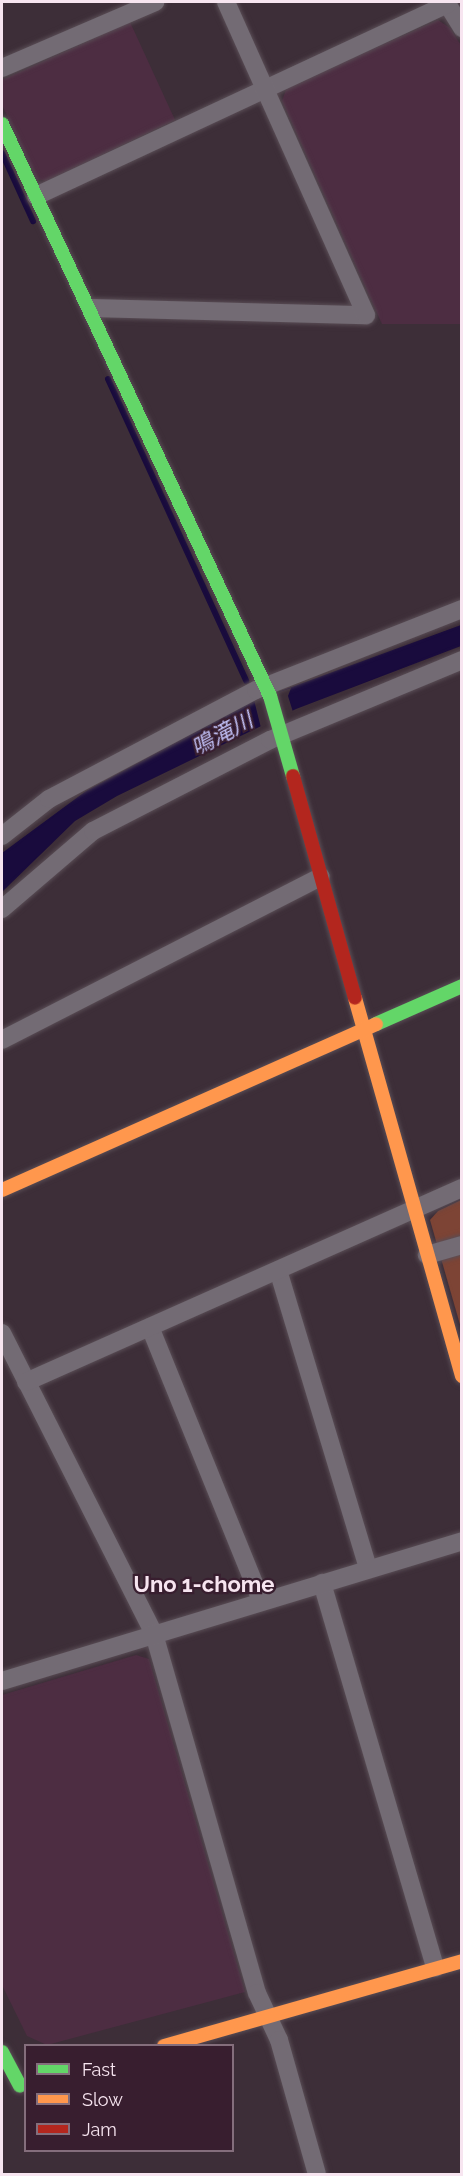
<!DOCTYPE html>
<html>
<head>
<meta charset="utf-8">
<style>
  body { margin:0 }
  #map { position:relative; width:463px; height:2176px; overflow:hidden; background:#3d2e38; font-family:Raleway,"Noto Sans JP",sans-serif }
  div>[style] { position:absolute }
  .built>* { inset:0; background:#4d2d42 }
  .green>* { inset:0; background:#7d4435 }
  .water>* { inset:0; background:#190b3d }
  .pier>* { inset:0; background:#3d2e38 }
  .stream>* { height:6px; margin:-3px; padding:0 3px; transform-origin:3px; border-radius:3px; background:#190b3d }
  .roads { filter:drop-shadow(0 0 2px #594d55) drop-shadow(0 0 2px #594d55) }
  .street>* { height:18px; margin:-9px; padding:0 9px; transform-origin:9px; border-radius:9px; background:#736b74 }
  .fast>* { height:14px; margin:-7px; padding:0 7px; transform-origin:7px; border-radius:7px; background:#63d668 }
  .slow>* { height:14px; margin:-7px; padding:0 7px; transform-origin:7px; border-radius:7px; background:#ff974d }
  .jam>* { height:14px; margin:-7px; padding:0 7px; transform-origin:7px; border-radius:7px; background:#b3261e }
  span { translate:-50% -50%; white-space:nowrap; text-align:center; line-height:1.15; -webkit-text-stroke:4.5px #381e2f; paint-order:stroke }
  .water-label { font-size:22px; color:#c0bff5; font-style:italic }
  .neighbourhood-label { font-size:22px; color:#f7e5f0; font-weight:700 }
  .frame { position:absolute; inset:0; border:3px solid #f7e5f0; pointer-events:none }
  .legend { position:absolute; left:24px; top:2044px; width:210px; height:108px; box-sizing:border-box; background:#381e2f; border:2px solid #846e7c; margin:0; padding:8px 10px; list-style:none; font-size:18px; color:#f7e5f0 }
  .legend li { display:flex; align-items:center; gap:12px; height:30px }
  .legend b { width:30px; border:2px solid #846e7c }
</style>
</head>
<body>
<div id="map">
  <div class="built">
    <div style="clip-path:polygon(438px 20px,450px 28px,462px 47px,461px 324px,382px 324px,282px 101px,287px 87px)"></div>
    <div style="clip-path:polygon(130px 22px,175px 120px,47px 181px,37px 179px,2px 105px,2px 80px)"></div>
    <div style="clip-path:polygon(136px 1655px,149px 1659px,245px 1992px,47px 2045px,27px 2036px,2px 1985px,2px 1695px)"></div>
  </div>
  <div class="green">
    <div style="clip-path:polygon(461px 1200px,461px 1328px,430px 1220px,438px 1211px)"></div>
  </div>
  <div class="water">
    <div style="clip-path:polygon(461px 625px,461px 646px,296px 709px,117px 796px,75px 821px,2px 892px,2px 853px,86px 791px,248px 703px)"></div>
  </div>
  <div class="pier">
    <div style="clip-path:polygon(291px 688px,288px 696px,293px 712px,261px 728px,254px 700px)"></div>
  </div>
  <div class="stream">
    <div style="left:2px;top:153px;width:75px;rotate:65.5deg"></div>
    <div style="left:108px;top:379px;width:332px;rotate:65.4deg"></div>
  </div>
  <div class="roads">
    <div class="street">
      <div style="left:446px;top:2px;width:31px;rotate:58deg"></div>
      <div style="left:2px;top:68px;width:167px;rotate:-23.3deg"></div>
      <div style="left:36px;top:196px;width:455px;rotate:-25deg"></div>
      <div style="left:91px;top:308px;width:275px;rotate:1.5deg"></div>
      <div style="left:366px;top:315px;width:343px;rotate:-114.1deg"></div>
      <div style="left:2px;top:836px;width:60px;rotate:-38.2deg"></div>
      <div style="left:49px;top:799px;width:234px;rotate:-27.8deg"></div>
      <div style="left:256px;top:690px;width:221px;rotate:-21.5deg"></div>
      <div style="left:2px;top:909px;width:120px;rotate:-40.6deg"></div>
      <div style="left:93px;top:831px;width:199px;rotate:-27.2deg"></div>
      <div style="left:270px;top:740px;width:208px;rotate:-22.6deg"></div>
      <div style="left:2px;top:1040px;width:358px;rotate:-27.1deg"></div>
      <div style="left:427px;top:1255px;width:36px;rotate:-16deg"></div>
      <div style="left:278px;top:1270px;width:312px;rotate:73.2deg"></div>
      <div style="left:150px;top:1327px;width:296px;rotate:67.9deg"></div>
      <div style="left:2px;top:1333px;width:337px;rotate:63.2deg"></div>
      <div style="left:154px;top:1634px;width:373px;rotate:74deg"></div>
      <div style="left:257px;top:1993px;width:52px;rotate:64.9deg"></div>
      <div style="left:279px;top:2040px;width:139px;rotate:74.2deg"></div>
      <div style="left:26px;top:1382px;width:477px;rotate:-24deg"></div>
      <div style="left:322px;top:1583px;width:401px;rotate:73.6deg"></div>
      <div style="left:2px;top:1681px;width:481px;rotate:-16.9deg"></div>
    </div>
    <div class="fast">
      <div style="left:2px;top:124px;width:632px;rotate:64.9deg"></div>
      <div style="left:270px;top:696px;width:83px;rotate:74deg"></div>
      <div style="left:376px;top:1024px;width:94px;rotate:-23.8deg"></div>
      <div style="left:2px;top:2052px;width:38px;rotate:62deg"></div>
    </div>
    <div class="slow">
      <div style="left:355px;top:998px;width:393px;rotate:74.2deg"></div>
      <div style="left:2px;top:1190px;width:409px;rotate:-23.9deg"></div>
      <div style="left:164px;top:2046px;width:310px;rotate:-15.9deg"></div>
    </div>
    <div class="jam">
      <div style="left:293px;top:776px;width:230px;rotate:74.4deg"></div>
    </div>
  </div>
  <div class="water-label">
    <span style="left:222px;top:734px;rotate:-28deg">鳴滝川</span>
  </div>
  <div class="neighbourhood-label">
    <span style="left:204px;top:1585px">Uno 1-chome</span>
  </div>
  <div class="frame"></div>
  <ul class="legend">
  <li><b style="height:8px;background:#63d668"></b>Fast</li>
  <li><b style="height:8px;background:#ff974d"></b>Slow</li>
  <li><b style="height:8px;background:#b3261e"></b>Jam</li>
  </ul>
</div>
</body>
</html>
